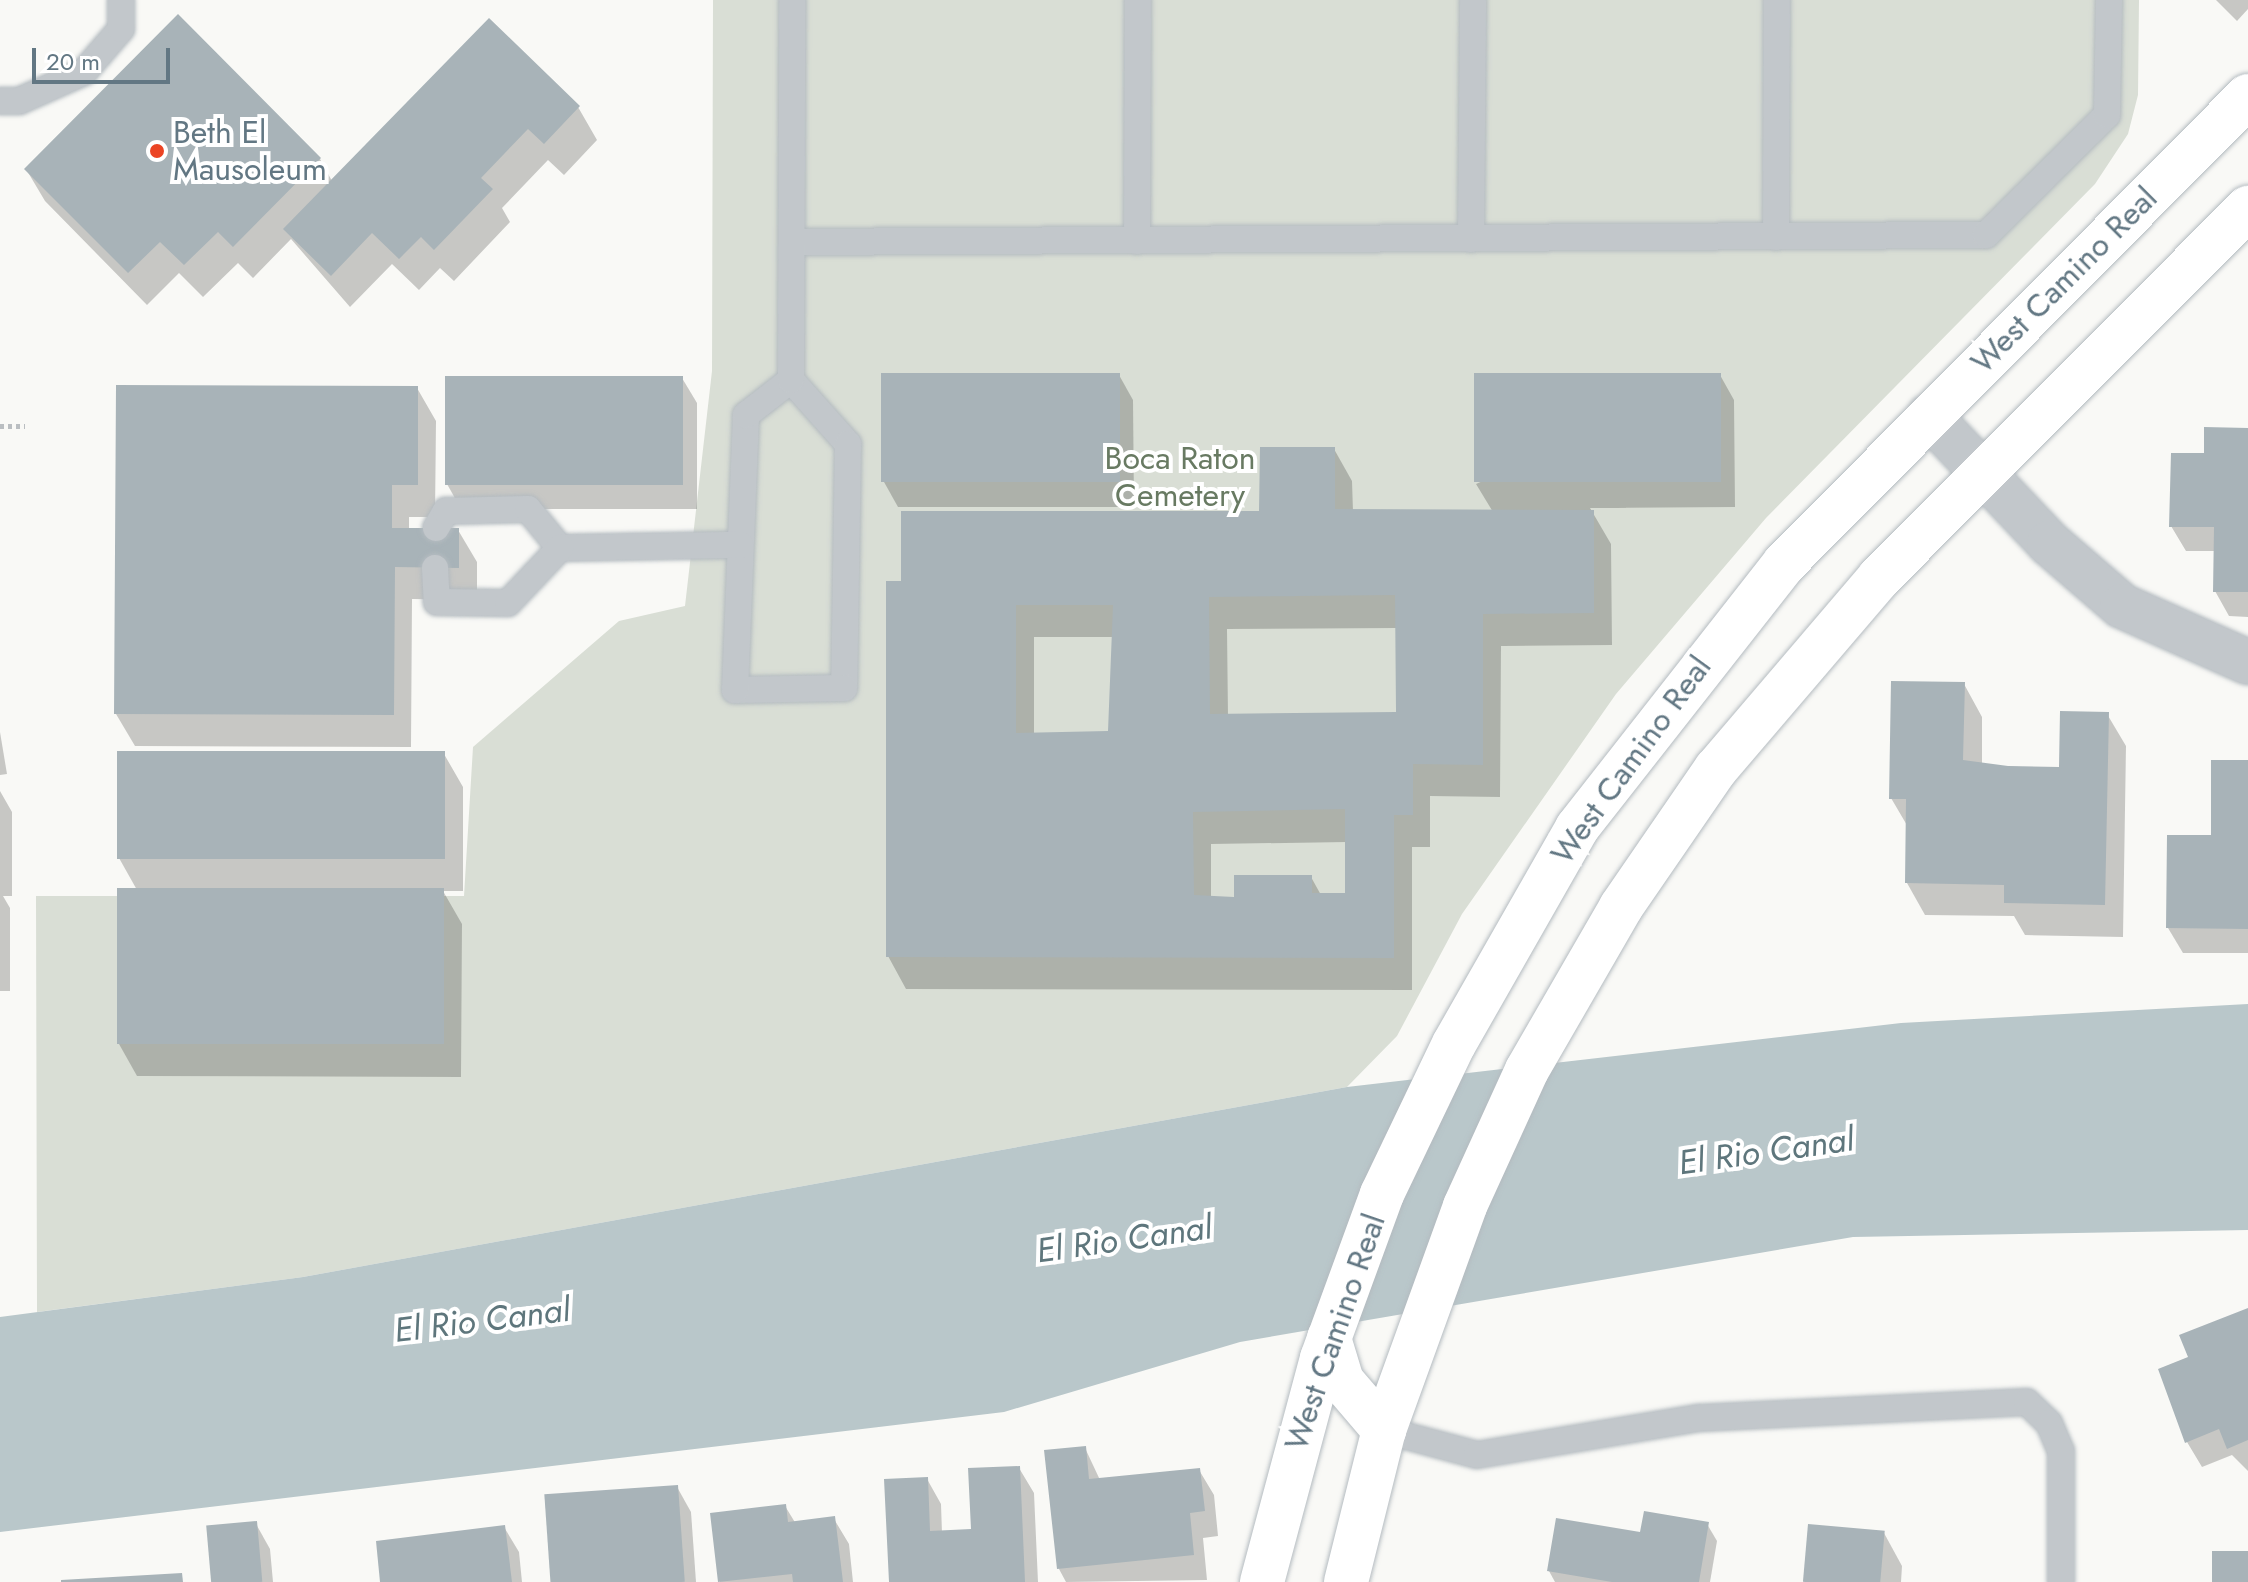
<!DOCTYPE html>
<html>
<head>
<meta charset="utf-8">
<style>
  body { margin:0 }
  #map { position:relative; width:2248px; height:1582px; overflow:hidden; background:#f9f9f6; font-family:Jost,sans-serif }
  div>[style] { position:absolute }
  .green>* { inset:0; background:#d9ded5 }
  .water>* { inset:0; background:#b9c7ca }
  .shadow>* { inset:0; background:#0003 }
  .building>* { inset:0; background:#a8b3b8; transform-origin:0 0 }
  .path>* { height:5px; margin-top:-2.5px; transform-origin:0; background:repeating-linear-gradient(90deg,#babec1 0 4px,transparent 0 8px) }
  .roads { filter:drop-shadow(0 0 2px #b4bbc0) drop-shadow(0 0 2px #b4bbc0) }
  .lane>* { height:26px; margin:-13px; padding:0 13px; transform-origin:13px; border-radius:13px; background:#c2c7cb }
  .street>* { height:44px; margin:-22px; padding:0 22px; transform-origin:22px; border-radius:22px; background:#c2c7cb }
  .secondary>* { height:44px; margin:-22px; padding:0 22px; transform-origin:22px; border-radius:22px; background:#fff }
  .dots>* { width:22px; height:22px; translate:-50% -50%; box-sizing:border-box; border:4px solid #fff; border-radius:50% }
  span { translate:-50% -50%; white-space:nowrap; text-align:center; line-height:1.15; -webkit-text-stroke:8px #fff; paint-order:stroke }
  .poi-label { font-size:32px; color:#627783 }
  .left { translate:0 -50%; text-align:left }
  .street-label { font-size:32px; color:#627783 }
  .park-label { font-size:32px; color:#687a62 }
  .water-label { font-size:34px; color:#5e767c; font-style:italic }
  .scale { position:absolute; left:32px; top:48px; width:138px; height:36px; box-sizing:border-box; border:4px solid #627783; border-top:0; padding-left:10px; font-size:24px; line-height:28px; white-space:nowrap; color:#627783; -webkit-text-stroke:6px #fff; paint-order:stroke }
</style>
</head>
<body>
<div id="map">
  <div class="green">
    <div style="clip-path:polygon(713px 0,2139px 0,2138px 95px,2128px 134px,2095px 184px,1766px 518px,1616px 694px,1462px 914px,1397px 1036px,1347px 1087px,303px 1277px,37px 1312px,36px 896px,464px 896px,473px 747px,619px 621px,685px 606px,712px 371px)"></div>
  </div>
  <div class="water">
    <div style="clip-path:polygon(2248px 1004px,2248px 1230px,1853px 1237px,1240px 1342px,1004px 1412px,0 1532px,0 1317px,303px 1277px,1347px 1087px,1901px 1023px)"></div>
  </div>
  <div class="shadow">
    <div style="clip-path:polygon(2216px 0,2248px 0,2248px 9px,2237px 21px)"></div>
    <div style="clip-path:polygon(178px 17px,320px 159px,332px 181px,578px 107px,597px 140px,564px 175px,548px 160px,502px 208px,510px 222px,454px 281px,440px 268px,419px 290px,392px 264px,350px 307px,291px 239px,253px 278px,238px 263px,203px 297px,179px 273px,147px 305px,45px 201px,26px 169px)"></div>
    <div style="clip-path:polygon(1119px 375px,1133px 400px,1134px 507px,898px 507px,884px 482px)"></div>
    <div style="clip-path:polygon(evenodd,1720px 375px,1734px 400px,1735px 507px,1590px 508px,1611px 544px,1612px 645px,1501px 646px,1500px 797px,1430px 796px,1430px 847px,1412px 847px,1412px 990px,906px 989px,888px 956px,903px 583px,1261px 513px,1334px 449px,1352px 481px,1353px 511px,1493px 512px,1476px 484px,1720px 375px,1397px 628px,1398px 714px,1228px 716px,1227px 629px,1397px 628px,1720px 375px,1034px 637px,1114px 637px,1110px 733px,1034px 734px,1034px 637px,1720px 375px,1347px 842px,1347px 895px,1321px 895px,1311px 877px,1236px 899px,1211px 897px,1211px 844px,1347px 842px)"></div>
    <div style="clip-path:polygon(682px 378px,697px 403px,697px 509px,461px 509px,447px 484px)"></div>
    <div style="clip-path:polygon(417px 388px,436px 421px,435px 517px,409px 517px,409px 530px,458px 530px,477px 562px,477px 600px,412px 599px,411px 747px,135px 746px,116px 714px)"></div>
    <div style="clip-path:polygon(2248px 430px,2248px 617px,2229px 616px,2215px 591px,2215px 551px,2186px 551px,2171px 526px,2205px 455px)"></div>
    <div style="clip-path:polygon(1964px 684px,1982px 717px,1982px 765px,2061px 769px,2107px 714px,2126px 746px,2123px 937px,2025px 935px,2014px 916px,1925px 915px,1907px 883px,1908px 827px,1891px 798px)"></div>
    <div style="clip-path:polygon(0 732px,7px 774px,0 775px)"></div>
    <div style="clip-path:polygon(444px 754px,463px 787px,463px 891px,443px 891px,462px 924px,461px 1077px,137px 1076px,119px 1044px,137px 890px,119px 858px)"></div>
    <div style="clip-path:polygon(2248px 762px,2248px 953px,2183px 953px,2168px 928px)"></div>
    <div style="clip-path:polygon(0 791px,12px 812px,12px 896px,3px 896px,10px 908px,10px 991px,0 991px)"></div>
    <div style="clip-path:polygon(2248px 1310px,2248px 1471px,2232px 1455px,2202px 1467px,2187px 1442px,2190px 1358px)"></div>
    <div style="clip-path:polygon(1085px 1448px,1100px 1480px,1199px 1470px,1214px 1495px,1218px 1536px,1203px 1538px,1207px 1580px,1066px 1582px,1059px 1569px)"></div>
    <div style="clip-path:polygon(1019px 1468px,1034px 1493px,1038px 1582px,891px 1582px,927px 1479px,941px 1504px,942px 1533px,973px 1531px)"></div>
    <div style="clip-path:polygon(677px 1487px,691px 1512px,696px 1582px,552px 1582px)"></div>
    <div style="clip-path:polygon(785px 1506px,796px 1524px,834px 1519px,849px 1544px,853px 1582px,720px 1582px,713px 1515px)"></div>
    <div style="clip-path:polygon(256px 1524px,270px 1549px,273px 1582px,212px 1582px)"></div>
    <div style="clip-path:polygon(1707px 1524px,1717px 1541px,1710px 1582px,1555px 1582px,1549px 1571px,1642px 1535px)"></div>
    <div style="clip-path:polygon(504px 1527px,519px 1552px,522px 1582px,382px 1582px)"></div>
    <div style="clip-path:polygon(1884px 1533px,1902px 1566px,1901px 1582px,1804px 1582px)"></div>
  </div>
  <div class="building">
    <div style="clip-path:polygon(178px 14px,321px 158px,233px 247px,218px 232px,184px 265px,160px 242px,128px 273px,24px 169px)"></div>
    <div style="clip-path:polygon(489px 18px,580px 106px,544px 144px,528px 129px,481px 178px,493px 189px,434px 250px,421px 237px,399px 259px,372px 233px,331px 276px,283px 229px)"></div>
    <div style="left:1120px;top:373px;width:109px;height:239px;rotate:90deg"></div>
    <div style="left:1721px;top:373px;width:109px;height:247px;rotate:90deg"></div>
    <div style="left:445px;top:376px;width:238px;height:109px"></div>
    <div style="clip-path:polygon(116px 385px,418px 386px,418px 485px,392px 485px,392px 528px,459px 528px,459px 568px,395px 567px,394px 715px,114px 714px)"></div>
    <div style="clip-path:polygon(2204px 427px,2248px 428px,2248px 592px,2213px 592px,2214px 527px,2169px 527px,2171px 453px,2204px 453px)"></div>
    <div style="clip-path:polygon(evenodd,1260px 447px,1335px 447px,1335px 509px,1594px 510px,1594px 613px,1483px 614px,1483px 765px,1413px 764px,1413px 815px,1394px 815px,1394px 958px,886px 957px,886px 581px,901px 581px,901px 511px,1259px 511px,1260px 447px,1395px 595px,1396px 712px,1210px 714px,1209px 597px,1395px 595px,1260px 447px,1016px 605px,1113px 605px,1108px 731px,1016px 733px,1016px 605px,1260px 447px,1345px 809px,1345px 893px,1312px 893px,1312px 875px,1234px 875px,1234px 897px,1194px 895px,1193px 812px,1345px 809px)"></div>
    <div style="clip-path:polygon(1891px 681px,1965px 682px,1963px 760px,2008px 766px,2059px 767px,2060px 711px,2109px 712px,2105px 905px,2004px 903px,2004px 885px,1905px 883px,1906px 799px,1889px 799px)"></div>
    <div style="left:117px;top:751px;width:328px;height:108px"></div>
    <div style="clip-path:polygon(2211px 760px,2248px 760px,2248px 929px,2166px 928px,2167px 835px,2211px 835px)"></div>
    <div style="left:117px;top:888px;width:327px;height:156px"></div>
    <div style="clip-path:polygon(2248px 1308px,2248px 1440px,2227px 1449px,2219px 1429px,2185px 1443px,2158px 1369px,2188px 1357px,2179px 1335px)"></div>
    <div style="clip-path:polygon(1086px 1446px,1089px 1479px,1200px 1468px,1205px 1511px,1190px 1513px,1194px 1555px,1057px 1569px,1044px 1450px)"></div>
    <div style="clip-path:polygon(1020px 1466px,1025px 1582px,889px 1582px,884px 1479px,928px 1477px,930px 1531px,971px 1529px,968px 1468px)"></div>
    <div style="left:678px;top:1485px;width:97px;height:134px;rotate:86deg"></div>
    <div style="clip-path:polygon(786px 1504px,788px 1522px,835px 1516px,843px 1582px,793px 1582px,792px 1574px,718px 1582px,710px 1513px)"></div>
    <div style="clip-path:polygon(1644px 1511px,1709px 1522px,1699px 1582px,1612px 1582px,1547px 1571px,1556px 1518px,1640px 1532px)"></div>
    <div style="left:257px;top:1521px;width:61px;height:51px;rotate:85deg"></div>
    <div style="left:1808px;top:1524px;width:77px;height:58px;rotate:5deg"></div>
    <div style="clip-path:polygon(505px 1525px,512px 1582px,380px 1582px,376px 1541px)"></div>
    <div style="left:2212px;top:1551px;width:36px;height:31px"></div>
    <div style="clip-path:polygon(182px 1573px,183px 1582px,61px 1582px,61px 1580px)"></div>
  </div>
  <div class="path">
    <div style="left:0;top:426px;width:25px"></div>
  </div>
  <div class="roads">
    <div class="lane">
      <div style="left:0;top:101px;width:19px"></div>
      <div style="left:19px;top:101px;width:71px;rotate:-24deg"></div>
      <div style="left:84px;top:72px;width:57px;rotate:-49.3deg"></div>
      <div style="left:121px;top:29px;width:29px;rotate:-90deg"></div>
      <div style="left:1776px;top:237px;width:237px;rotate:-89.8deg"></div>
      <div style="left:1471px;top:239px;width:239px;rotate:-89.5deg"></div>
      <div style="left:1137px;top:241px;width:241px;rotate:-89.8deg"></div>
      <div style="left:792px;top:242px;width:1194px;rotate:-0.34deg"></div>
      <div style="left:1986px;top:235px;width:170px;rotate:-44.8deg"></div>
      <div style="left:2107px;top:115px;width:115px;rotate:-89deg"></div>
      <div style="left:791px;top:380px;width:86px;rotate:48.3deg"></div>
      <div style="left:848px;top:444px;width:244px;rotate:90.9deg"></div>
      <div style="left:844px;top:688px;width:109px;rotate:178.9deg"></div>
      <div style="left:735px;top:690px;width:275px;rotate:-87.7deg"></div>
      <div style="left:746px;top:415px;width:57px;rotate:-37.9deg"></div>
      <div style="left:791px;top:380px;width:380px;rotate:-89.8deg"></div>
      <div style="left:436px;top:528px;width:20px;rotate:-60deg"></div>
      <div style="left:446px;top:511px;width:82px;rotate:-1.4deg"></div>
      <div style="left:528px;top:509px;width:50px;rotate:50.6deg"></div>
      <div style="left:560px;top:548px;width:180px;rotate:-1deg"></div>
      <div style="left:435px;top:568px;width:34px;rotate:87deg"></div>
      <div style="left:437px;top:602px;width:71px;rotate:0.8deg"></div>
      <div style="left:508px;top:603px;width:76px;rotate:-46.6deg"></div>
      <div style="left:1384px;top:1430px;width:96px;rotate:15deg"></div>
      <div style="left:1477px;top:1455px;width:225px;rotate:-9.5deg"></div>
      <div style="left:1699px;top:1418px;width:328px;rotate:-2.8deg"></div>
      <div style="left:2027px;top:1402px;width:30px;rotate:44deg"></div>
      <div style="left:2049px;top:1423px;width:30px;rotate:67deg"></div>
      <div style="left:2061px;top:1451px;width:131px;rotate:90deg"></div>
    </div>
    <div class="street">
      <div style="left:1929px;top:416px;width:175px;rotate:46.6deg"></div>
      <div style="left:2049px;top:543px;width:96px;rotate:40.8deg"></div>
      <div style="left:2122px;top:606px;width:138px;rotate:24deg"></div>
    </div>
    <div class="secondary">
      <div style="left:1329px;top:1338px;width:45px;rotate:73.2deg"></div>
      <div style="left:1342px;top:1381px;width:65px;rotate:49.4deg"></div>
      <div style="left:1262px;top:1582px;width:232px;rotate:-75deg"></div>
      <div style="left:1322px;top:1358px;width:175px;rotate:-69.9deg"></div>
      <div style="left:1382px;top:1194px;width:166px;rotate:-64.4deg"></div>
      <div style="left:1454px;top:1044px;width:249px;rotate:-60.3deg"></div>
      <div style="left:1577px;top:828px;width:335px;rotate:-51.9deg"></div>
      <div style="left:1784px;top:564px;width:659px;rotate:-45.25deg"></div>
      <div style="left:1346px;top:1582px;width:157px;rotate:-76deg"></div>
      <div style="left:1384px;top:1430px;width:238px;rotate:-70.1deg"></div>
      <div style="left:1465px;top:1206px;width:149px;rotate:-65.5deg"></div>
      <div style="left:1527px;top:1070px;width:188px;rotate:-60deg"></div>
      <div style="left:1621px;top:907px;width:168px;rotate:-55.5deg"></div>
      <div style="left:1716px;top:769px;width:251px;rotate:-49.5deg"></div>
      <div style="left:1879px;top:578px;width:523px;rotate:-45.08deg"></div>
    </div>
  </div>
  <div class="dots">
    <div style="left:157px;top:151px;background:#eb4424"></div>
  </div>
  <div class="poi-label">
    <span class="left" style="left:173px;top:151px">Beth El<br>Mausoleum</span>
  </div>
  <div class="street-label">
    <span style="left:2064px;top:280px;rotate:-45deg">West Camino Real</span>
    <span style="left:1631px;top:760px;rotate:-54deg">West Camino Real</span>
    <span style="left:1335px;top:1332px;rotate:-71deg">West Camino Real</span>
  </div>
  <div class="park-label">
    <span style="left:1180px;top:477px">Boca Raton<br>Cemetery</span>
  </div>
  <div class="water-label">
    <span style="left:1766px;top:1151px;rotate:-8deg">El Rio Canal</span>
    <span style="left:1124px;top:1239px;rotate:-8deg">El Rio Canal</span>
    <span style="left:482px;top:1320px;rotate:-7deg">El Rio Canal</span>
  </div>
  <div class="scale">20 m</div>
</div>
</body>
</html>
